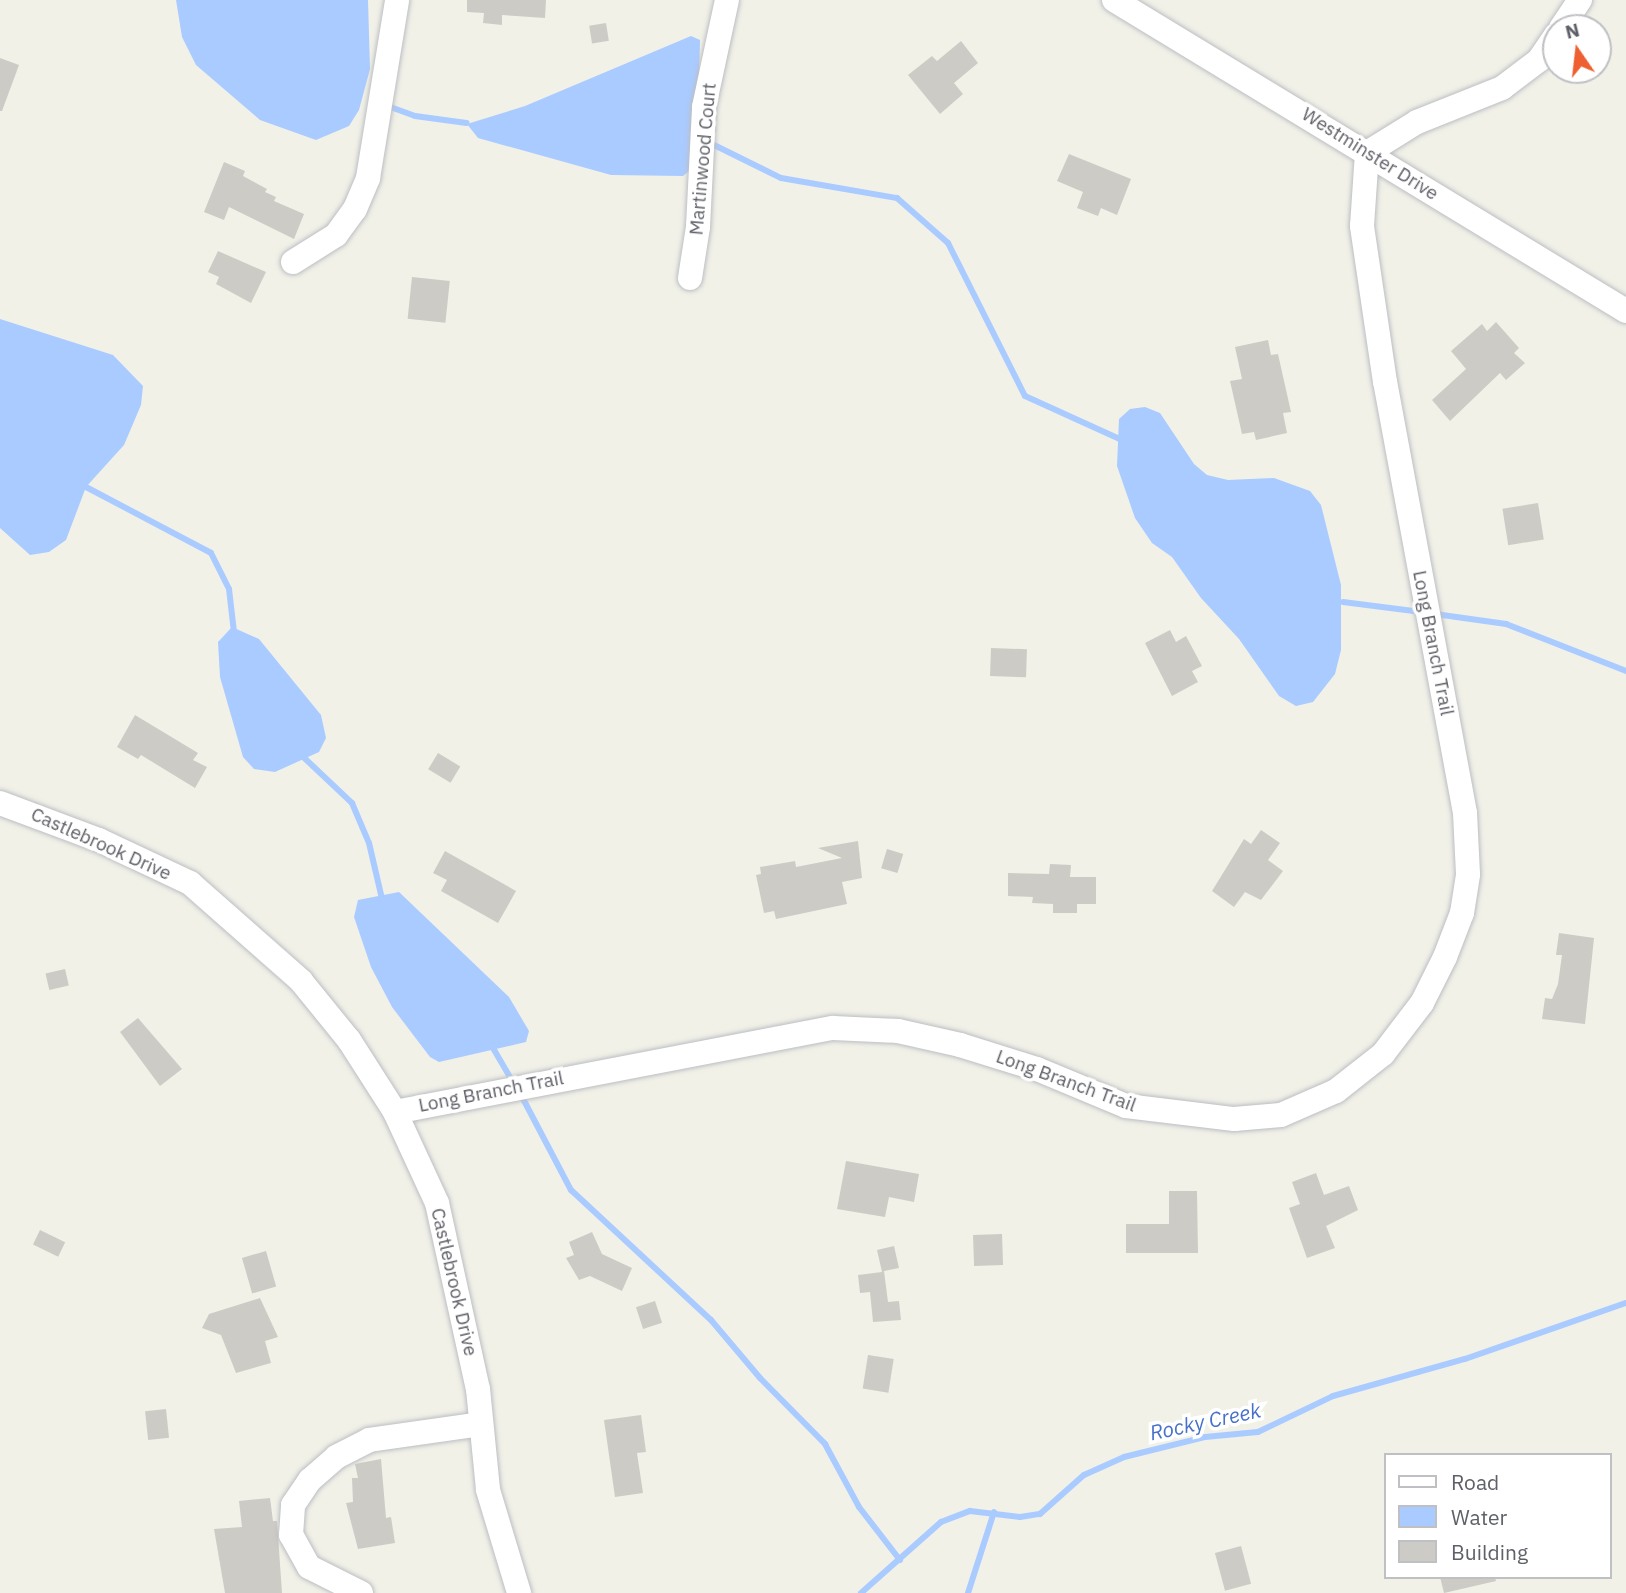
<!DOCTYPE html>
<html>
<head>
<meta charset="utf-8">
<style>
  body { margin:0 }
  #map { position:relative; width:1626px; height:1593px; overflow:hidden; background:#f1f1e8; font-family:"IBM Plex Sans",sans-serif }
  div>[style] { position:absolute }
  .water>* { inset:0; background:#aacbff }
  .stream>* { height:6px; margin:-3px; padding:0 3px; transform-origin:3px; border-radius:3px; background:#aacbff }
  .building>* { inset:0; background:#cccbc5; transform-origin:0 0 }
  .roads { filter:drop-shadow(0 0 2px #bcbec3) drop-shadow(0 0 2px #bcbec3) }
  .minor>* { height:24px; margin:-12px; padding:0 12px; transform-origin:12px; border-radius:12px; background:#fff }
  span { translate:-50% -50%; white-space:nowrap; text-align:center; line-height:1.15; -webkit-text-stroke:7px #fff; paint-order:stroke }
  .street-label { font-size:19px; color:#5f6168 }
  .water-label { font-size:21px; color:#4770c8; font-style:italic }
  .legend { position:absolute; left:1384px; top:1453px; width:228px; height:126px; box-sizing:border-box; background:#fff; border:2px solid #bfc0c3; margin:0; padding:9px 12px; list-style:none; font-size:21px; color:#5f6168 }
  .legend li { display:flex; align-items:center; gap:14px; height:35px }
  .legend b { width:35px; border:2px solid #bfc0c3 }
  .north { position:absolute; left:1542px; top:14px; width:70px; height:70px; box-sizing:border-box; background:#fff; border:2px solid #bfc0c3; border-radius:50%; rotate:346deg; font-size:19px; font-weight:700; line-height:28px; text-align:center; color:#5f6168 }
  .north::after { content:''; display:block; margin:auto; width:24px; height:32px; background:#ee6031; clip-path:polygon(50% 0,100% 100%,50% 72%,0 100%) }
</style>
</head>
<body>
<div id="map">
  <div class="water">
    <div style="clip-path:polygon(176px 0,368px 0,370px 69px,359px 110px,349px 126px,316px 140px,260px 120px,196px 65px,182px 37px)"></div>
    <div style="clip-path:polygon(691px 36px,700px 40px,698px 127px,693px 168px,683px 176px,611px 175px,478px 138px,467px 124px,525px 106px)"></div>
    <div style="clip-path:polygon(0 319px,113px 355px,143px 386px,141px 405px,124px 445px,86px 487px,66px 540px,49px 552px,30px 555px,0 528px)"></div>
    <div style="clip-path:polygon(1145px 407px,1160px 413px,1194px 464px,1207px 475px,1228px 480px,1274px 478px,1310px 491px,1321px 505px,1341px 585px,1341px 650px,1335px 674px,1313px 702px,1296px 706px,1279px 696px,1239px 639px,1201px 598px,1172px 557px,1152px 543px,1135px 518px,1117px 466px,1119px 419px,1130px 409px)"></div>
    <div style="clip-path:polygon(232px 627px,259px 639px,321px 715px,326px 738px,319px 752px,275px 772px,254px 769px,243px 757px,220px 677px,218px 642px)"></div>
    <div style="clip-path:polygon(399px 892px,509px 997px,529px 1031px,526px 1042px,439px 1062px,430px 1057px,392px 1007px,371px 967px,354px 917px,358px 900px)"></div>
  </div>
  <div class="stream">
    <div style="left:385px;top:105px;width:32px;rotate:20deg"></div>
    <div style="left:415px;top:116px;width:52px;rotate:7.7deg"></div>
    <div style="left:708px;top:142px;width:81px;rotate:26.3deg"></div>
    <div style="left:781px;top:178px;width:118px;rotate:9.8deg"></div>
    <div style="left:897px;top:198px;width:68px;rotate:41.4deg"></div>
    <div style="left:948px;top:243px;width:171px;rotate:63.3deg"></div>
    <div style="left:1025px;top:396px;width:104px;rotate:24.4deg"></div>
    <div style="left:86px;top:487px;width:141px;rotate:27.8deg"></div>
    <div style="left:211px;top:553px;width:40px;rotate:63.4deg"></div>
    <div style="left:229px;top:589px;width:43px;rotate:83.4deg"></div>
    <div style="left:1343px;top:602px;width:79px;rotate:7.3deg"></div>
    <div style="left:1435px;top:614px;width:72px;rotate:8deg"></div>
    <div style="left:1506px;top:624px;width:129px;rotate:21.4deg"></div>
    <div style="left:299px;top:753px;width:73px;rotate:43.3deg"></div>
    <div style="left:352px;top:803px;width:43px;rotate:67deg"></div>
    <div style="left:369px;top:843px;width:57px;rotate:76.9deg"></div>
    <div style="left:493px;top:1048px;width:42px;rotate:59.7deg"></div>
    <div style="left:520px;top:1093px;width:110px;rotate:62.3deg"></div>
    <div style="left:571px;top:1190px;width:191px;rotate:42.9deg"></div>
    <div style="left:711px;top:1320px;width:76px;rotate:49.8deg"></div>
    <div style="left:760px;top:1378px;width:93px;rotate:45.4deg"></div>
    <div style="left:825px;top:1444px;width:72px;rotate:61.6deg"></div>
    <div style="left:859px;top:1507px;width:67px;rotate:52.3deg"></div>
    <div style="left:861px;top:1593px;width:107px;rotate:-41.6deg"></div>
    <div style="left:941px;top:1522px;width:31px;rotate:-21deg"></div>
    <div style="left:970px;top:1511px;width:50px;rotate:6.8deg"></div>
    <div style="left:1020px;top:1517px;width:20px;rotate:-9deg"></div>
    <div style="left:1040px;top:1514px;width:59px;rotate:-41.6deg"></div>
    <div style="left:1084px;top:1475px;width:44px;rotate:-24.2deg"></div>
    <div style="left:1124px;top:1457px;width:83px;rotate:-13.9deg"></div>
    <div style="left:1205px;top:1437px;width:53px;rotate:-5.4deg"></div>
    <div style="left:1258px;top:1432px;width:83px;rotate:-25.6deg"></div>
    <div style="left:1333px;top:1396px;width:137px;rotate:-15.7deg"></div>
    <div style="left:1465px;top:1359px;width:170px;rotate:-19.2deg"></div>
    <div style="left:968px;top:1593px;width:85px;rotate:-72.2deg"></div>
  </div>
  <div class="building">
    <div style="clip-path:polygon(467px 0,546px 0,545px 18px,502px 15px,502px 25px,483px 23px,484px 13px,467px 12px)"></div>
    <div style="left:606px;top:23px;width:18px;height:17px;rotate:81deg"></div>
    <div style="clip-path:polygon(961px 41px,978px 63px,954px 83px,963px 94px,940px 114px,908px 75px,932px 56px,937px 61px)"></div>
    <div style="clip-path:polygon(0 58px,19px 65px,2px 111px,0 111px)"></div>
    <div style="clip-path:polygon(1069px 154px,1131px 179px,1117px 215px,1101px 208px,1098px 216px,1077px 208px,1083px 192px,1057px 181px)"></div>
    <div style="clip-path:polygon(224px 162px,245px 171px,243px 176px,267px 189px,265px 192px,276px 197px,274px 201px,304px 214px,294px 239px,229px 207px,224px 220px,204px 212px)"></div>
    <div style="clip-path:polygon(218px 251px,266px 272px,251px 303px,216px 284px,219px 277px,208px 272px)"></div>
    <div style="left:412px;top:277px;width:38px;height:42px;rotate:6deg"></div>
    <div style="clip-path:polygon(1496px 322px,1519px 348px,1514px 353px,1525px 363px,1506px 380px,1500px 373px,1450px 421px,1432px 400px,1466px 369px,1451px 351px,1482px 324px,1487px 331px)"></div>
    <div style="clip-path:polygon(1268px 340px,1271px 355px,1278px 354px,1291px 412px,1283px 413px,1287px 433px,1256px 440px,1254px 432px,1242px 434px,1230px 381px,1242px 379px,1235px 347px)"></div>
    <div style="left:1538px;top:503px;width:37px;height:36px;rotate:81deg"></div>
    <div style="clip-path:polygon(1170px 630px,1176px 642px,1186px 636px,1202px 666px,1192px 671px,1198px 682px,1172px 696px,1145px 643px)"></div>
    <div style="left:991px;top:648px;width:36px;height:28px;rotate:2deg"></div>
    <div style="clip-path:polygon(135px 715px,198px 753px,193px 760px,207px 767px,195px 788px,141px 755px,138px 759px,117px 747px)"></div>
    <div style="left:438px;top:753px;width:26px;height:19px;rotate:31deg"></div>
    <div style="clip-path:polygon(1261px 830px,1280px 843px,1268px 860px,1283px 871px,1261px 900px,1245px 892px,1234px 907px,1212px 891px,1244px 839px,1251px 844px)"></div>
    <div style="clip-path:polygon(858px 841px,862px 878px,842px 882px,847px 904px,776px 919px,774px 911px,764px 913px,756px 875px,761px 874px,760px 867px,795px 861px,796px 867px,842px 858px,818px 848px)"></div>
    <div style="left:887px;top:849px;width:17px;height:20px;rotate:17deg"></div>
    <div style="clip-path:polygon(445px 851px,516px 891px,498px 923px,441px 891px,447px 880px,433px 873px)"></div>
    <div style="clip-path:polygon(1050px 864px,1071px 865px,1070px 877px,1096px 877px,1096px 904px,1077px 904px,1077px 913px,1053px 913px,1053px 904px,1032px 903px,1033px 897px,1008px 896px,1008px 873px,1049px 874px)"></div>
    <div style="clip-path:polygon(1559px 933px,1594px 938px,1585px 1024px,1542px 1019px,1545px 998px,1552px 999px,1558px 984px,1562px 955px,1556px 955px)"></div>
    <div style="left:65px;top:969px;width:17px;height:20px;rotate:77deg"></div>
    <div style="clip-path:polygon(138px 1018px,182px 1069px,160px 1086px,120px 1032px)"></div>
    <div style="clip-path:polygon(846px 1161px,919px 1174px,914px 1202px,889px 1197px,885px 1217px,837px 1209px)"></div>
    <div style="clip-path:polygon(1316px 1173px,1324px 1195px,1349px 1186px,1358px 1210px,1326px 1226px,1335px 1248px,1307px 1258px,1289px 1208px,1300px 1204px,1292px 1182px)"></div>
    <div style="clip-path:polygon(1169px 1191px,1197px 1191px,1198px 1253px,1126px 1253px,1126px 1224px,1169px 1224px)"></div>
    <div style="left:40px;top:1230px;width:28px;height:16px;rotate:26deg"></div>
    <div style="clip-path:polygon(592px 1232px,602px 1254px,632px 1268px,622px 1291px,590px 1276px,579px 1280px,566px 1258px,574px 1255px,569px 1242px)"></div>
    <div style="left:1002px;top:1234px;width:31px;height:29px;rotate:88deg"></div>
    <div style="clip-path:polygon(894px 1246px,899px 1268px,884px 1271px,888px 1302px,899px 1301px,901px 1320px,873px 1322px,870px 1292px,860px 1293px,858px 1275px,882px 1272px,877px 1250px)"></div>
    <div style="left:266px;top:1251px;width:37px;height:25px;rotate:74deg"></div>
    <div style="clip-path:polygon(260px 1298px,278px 1337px,265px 1341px,271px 1363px,236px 1373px,221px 1335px,202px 1328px,209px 1314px)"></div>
    <div style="left:655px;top:1301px;width:23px;height:20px;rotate:72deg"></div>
    <div style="left:868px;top:1355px;width:26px;height:34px;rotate:9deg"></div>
    <div style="left:166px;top:1409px;width:29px;height:21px;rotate:84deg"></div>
    <div style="clip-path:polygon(641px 1415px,646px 1452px,637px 1453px,643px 1493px,615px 1497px,604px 1420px)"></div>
    <div style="clip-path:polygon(381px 1459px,386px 1518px,391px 1517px,395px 1543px,358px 1549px,346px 1503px,353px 1502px,352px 1478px,358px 1478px,355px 1464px)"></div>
    <div style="clip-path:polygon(270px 1498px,273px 1521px,277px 1521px,282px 1593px,225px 1593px,214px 1529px,242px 1527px,239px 1501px)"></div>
    <div style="left:1241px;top:1546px;width:39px;height:27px;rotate:75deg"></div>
    <div style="clip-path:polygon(1440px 1577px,1495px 1577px,1496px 1581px,1444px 1593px)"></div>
  </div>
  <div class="roads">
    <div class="minor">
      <div style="left:1114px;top:0;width:599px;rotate:31.28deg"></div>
      <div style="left:1561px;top:28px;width:34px;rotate:-56deg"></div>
      <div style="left:293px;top:262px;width:51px;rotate:-32.1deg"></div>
      <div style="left:336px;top:235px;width:32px;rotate:-54deg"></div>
      <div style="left:355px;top:209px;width:34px;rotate:-67deg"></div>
      <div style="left:368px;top:178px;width:180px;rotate:-80.7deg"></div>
      <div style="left:690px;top:278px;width:52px;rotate:-81.1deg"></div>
      <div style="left:698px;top:227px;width:120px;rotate:-87.1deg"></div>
      <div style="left:704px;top:107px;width:109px;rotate:-77.9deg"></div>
      <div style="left:0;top:803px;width:106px;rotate:20.5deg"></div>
      <div style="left:99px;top:840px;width:101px;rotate:25.3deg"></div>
      <div style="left:190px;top:883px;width:148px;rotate:41.4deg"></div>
      <div style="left:301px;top:981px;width:76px;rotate:50.9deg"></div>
      <div style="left:349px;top:1040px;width:85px;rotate:57.4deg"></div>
      <div style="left:395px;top:1112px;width:100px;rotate:65.2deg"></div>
      <div style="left:437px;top:1203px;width:190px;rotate:77.6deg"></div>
      <div style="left:478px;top:1389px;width:101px;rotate:84.3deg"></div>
      <div style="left:488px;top:1490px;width:108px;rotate:73.2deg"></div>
      <div style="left:395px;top:1112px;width:446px;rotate:-10.9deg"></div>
      <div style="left:833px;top:1028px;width:65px;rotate:2.6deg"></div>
      <div style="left:898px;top:1031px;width:64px;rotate:12.7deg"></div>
      <div style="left:960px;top:1045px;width:81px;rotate:17.3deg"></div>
      <div style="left:1037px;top:1069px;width:96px;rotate:22.6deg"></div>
      <div style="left:1126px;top:1106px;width:109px;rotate:6.9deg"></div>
      <div style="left:1234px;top:1119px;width:47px;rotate:-4.9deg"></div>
      <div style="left:1281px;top:1115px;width:60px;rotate:-23.6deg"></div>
      <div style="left:1336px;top:1091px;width:60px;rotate:-38.2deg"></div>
      <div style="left:1383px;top:1054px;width:64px;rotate:-52.6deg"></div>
      <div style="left:1422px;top:1003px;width:51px;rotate:-63.4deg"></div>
      <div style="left:1445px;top:957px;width:47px;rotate:-68.9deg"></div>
      <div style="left:1462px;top:913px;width:39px;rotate:-81deg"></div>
      <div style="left:1468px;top:874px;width:61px;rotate:-92.8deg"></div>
      <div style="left:1465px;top:813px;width:438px;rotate:-100.5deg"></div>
      <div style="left:1385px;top:382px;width:158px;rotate:-98.4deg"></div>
      <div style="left:1362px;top:226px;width:73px;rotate:-86.1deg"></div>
      <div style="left:1367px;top:153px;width:59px;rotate:-31.8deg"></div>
      <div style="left:1417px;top:122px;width:92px;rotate:-21.8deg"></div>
      <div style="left:1502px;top:88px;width:46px;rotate:-37.1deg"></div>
      <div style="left:1539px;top:60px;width:30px;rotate:-56deg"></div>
      <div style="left:361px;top:1593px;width:58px;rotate:-153.4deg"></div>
      <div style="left:309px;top:1567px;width:37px;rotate:-119deg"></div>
      <div style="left:291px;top:1535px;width:30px;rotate:-86deg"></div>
      <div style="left:293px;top:1505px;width:30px;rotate:-56deg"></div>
      <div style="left:310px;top:1480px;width:35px;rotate:-41deg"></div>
      <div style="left:336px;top:1457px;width:37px;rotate:-27deg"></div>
      <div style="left:369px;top:1440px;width:113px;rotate:-8.1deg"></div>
    </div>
  </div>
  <div class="street-label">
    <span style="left:1370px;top:154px;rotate:32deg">Westminster Drive</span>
    <span style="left:703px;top:159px;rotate:-85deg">Martinwood Court</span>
    <span style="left:1433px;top:643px;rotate:79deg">Long Branch Trail</span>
    <span style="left:101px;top:844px;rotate:24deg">Castlebrook Drive</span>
    <span style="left:1066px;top:1081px;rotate:20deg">Long Branch Trail</span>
    <span style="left:491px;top:1092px;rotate:-11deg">Long Branch Trail</span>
    <span style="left:454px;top:1282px;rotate:77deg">Castlebrook Drive</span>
  </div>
  <div class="water-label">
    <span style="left:1205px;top:1421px;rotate:-12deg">Rocky Creek</span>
  </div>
  <ul class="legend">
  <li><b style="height:9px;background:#fff"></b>Road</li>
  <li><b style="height:19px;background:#aacbff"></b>Water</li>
  <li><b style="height:19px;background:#cccbc5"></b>Building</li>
  </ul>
  <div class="north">N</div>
</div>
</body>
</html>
